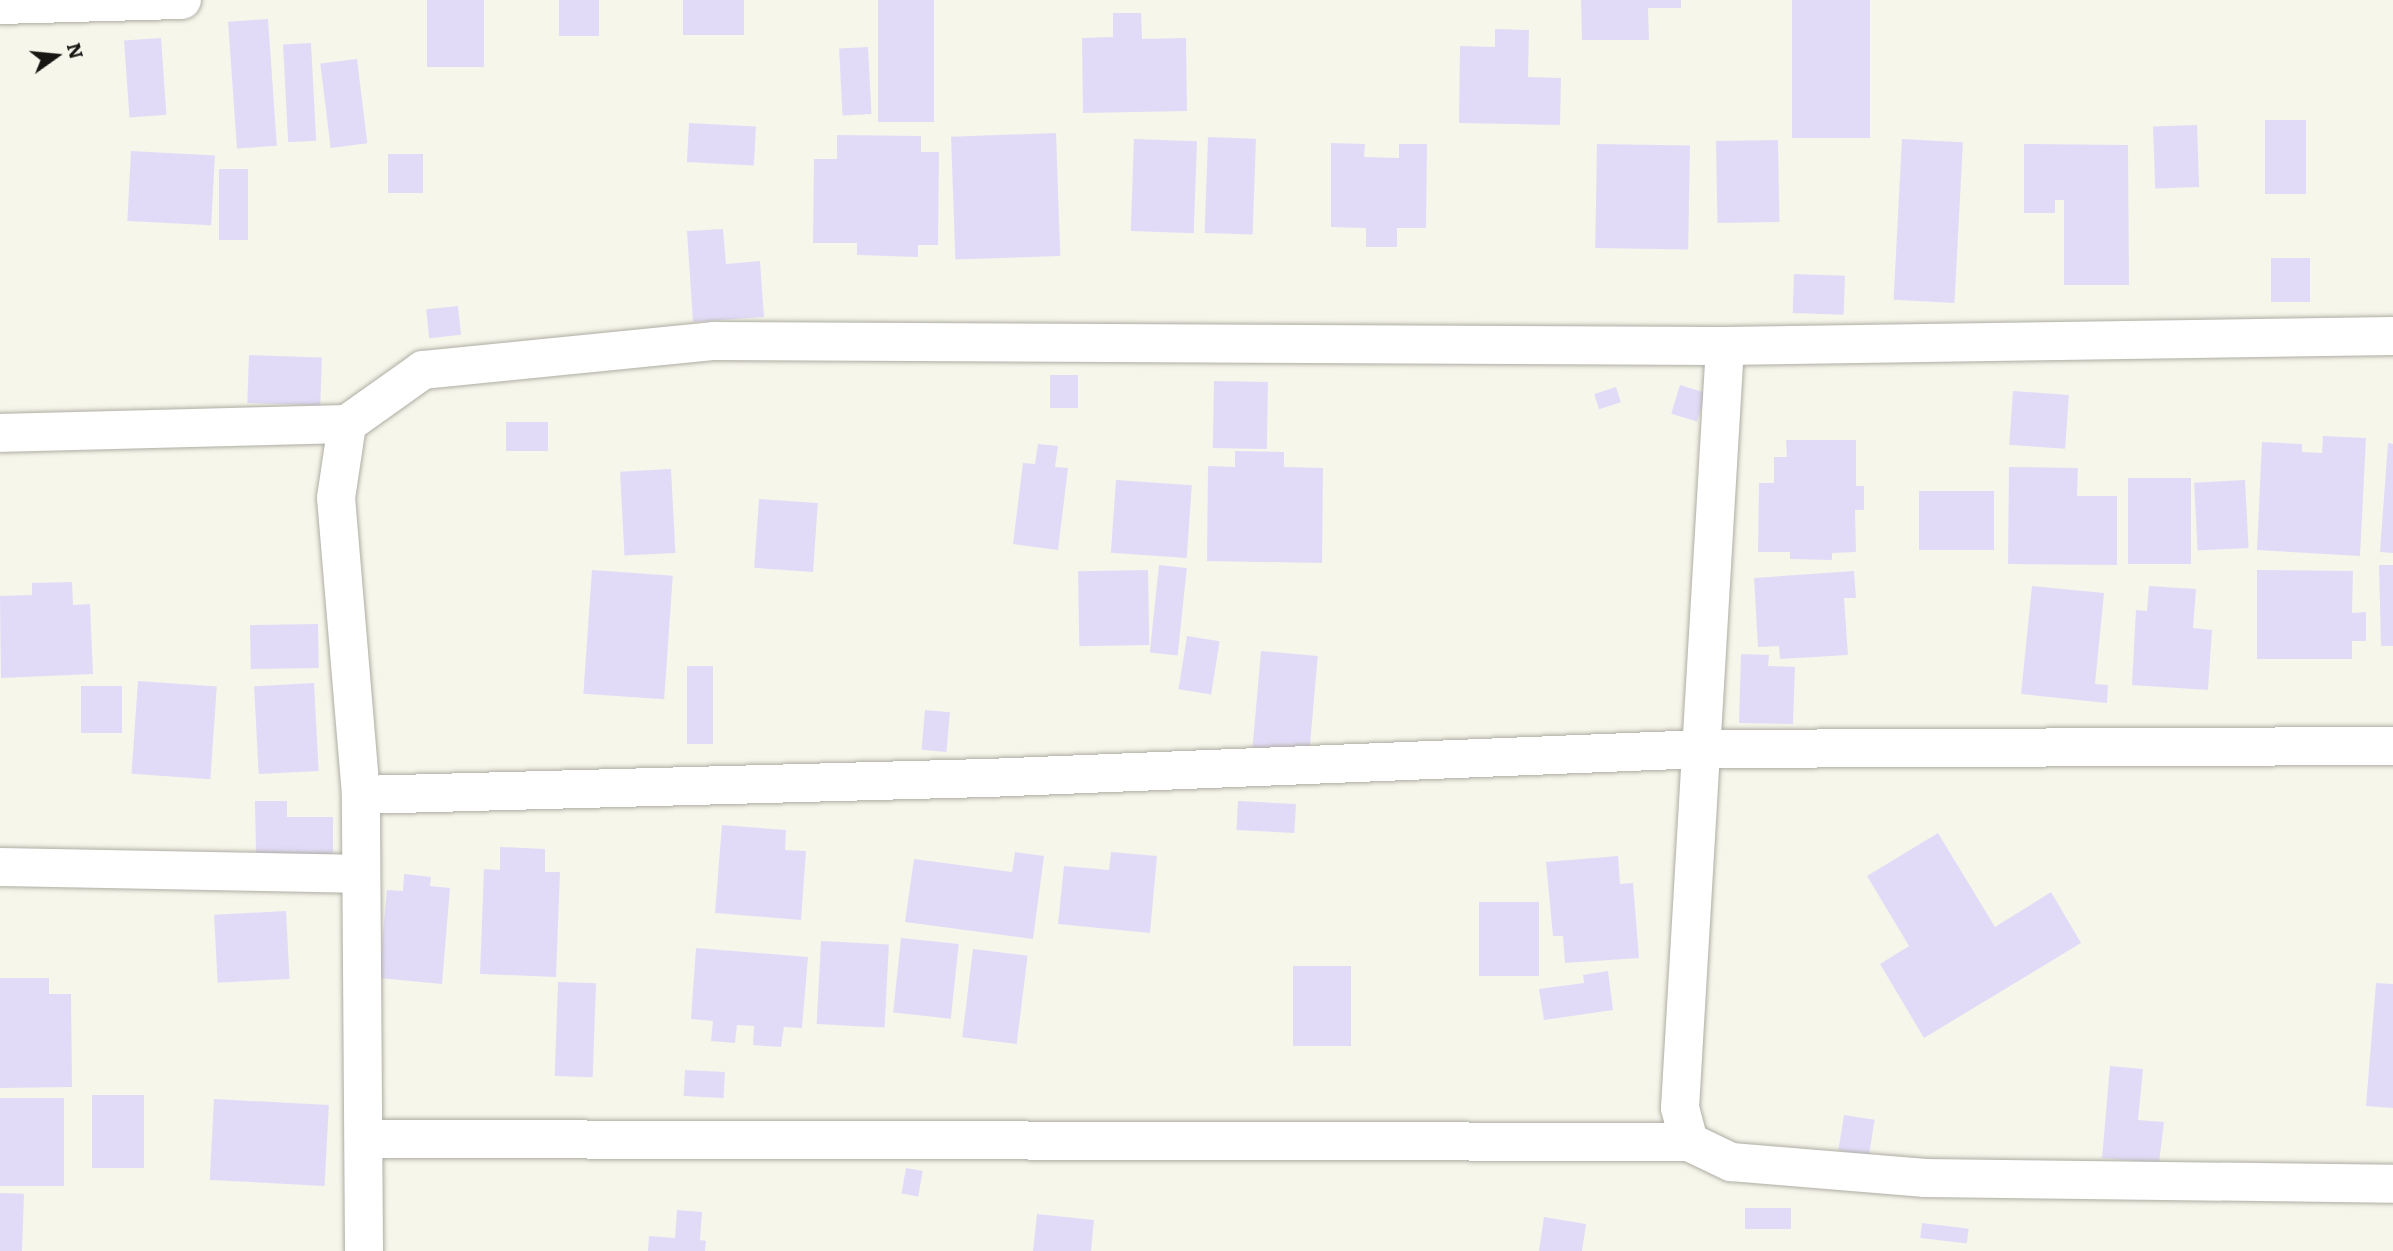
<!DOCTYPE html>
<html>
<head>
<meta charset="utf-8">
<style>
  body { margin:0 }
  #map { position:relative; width:2393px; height:1251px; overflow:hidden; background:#f7f6eb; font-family:Literata,serif }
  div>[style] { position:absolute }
  .building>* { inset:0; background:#e2dbf8; transform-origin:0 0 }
  .roads { filter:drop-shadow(0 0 2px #aeada3) drop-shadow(0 0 2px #aeada3) }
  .minor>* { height:38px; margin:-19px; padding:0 19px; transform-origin:19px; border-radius:19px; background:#fff }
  span { translate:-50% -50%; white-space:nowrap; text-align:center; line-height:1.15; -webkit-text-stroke:5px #f7f6eb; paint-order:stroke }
  .north { position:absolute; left:21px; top:21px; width:70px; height:70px; -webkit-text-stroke:5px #f7f6eb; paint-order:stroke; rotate:75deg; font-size:19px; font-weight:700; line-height:28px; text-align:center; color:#171613 }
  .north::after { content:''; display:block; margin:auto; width:24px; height:32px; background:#171613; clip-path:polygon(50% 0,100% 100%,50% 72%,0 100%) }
</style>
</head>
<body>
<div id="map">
  <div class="building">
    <div style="left:427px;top:0;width:57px;height:67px"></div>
    <div style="left:559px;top:0;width:40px;height:36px"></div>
    <div style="left:683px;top:0;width:61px;height:35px"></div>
    <div style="left:878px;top:0;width:56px;height:122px"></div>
    <div style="clip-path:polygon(1581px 0,1681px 0,1681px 8px,1648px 8px,1649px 40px,1582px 40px)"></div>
    <div style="left:1792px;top:0;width:78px;height:138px"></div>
    <div style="clip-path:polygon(1113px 13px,1141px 13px,1142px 39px,1186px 38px,1187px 111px,1083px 113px,1082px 38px,1113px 37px)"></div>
    <div style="left:268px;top:19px;width:127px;height:40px;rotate:86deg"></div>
    <div style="clip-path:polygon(1495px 29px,1529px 30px,1528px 77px,1561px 78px,1560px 125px,1459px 123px,1460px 46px,1495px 47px)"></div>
    <div style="left:161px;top:38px;width:77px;height:37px;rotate:86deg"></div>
    <div style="left:311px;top:43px;width:98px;height:28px;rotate:87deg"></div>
    <div style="left:868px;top:47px;width:67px;height:29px;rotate:87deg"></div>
    <div style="left:357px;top:59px;width:85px;height:37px;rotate:83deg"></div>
    <div style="left:2265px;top:120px;width:41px;height:74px"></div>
    <div style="left:689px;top:123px;width:67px;height:39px;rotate:3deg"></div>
    <div style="left:2197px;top:125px;width:62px;height:44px;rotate:88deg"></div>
    <div style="left:1056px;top:133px;width:123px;height:105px;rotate:88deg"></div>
    <div style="clip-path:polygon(837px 135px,921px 136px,921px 152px,939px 152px,938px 245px,918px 245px,918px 257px,857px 255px,857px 243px,813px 243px,814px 159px,837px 159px)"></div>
    <div style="left:1208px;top:137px;width:48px;height:96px;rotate:2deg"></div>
    <div style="left:1134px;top:139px;width:63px;height:92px;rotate:2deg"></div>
    <div style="left:1902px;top:139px;width:61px;height:161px;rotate:3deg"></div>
    <div style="left:1778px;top:140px;width:82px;height:62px;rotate:89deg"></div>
    <div style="clip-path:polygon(1331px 143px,1365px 144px,1364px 157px,1399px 158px,1399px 144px,1427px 144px,1426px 228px,1397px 228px,1397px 247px,1366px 247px,1366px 228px,1331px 227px)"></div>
    <div style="left:1597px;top:144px;width:93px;height:104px;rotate:1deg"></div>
    <div style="clip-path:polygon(2024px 144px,2128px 145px,2129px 285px,2064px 285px,2064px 200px,2055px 200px,2055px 213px,2024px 213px)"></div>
    <div style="left:131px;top:151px;width:84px;height:70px;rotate:3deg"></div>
    <div style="left:388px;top:154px;width:35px;height:39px"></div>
    <div style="left:219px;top:169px;width:29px;height:71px"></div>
    <div style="clip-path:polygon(723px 229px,726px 264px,760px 261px,764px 317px,693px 322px,687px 231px)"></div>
    <div style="left:2271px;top:258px;width:39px;height:44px"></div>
    <div style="left:1794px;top:274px;width:51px;height:39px;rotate:2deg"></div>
    <div style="left:458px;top:306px;width:29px;height:32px;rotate:84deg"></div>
    <div style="left:249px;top:355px;width:73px;height:48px;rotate:2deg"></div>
    <div style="left:1050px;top:375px;width:28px;height:33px"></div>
    <div style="left:1214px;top:381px;width:54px;height:67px;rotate:1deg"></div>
    <div style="left:1680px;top:385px;width:27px;height:30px;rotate:17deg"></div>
    <div style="left:1616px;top:387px;width:16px;height:23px;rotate:72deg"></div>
    <div style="left:2013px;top:391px;width:56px;height:54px;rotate:4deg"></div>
    <div style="left:506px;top:422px;width:42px;height:29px"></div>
    <div style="clip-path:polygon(2323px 436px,2366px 438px,2360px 556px,2257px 550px,2262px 442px,2302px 444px,2302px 452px,2322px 453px)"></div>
    <div style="clip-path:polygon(1786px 440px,1856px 440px,1856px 486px,1864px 486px,1864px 510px,1855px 510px,1856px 552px,1832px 553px,1832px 560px,1790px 559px,1790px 552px,1758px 552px,1759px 483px,1774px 483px,1774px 457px,1787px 457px)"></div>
    <div style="clip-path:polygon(2388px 443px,2393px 444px,2393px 553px,2380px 552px)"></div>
    <div style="clip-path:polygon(1038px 444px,1058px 446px,1055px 467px,1068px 468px,1058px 550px,1013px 544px,1023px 463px,1035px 464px)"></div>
    <div style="clip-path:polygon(1235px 451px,1284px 452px,1284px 467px,1323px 468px,1322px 563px,1207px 561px,1208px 466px,1235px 467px)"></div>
    <div style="clip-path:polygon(2009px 467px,2078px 468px,2077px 496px,2117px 496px,2117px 565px,2008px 564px)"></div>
    <div style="left:671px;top:469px;width:84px;height:51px;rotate:87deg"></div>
    <div style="left:2128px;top:478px;width:63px;height:86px"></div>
    <div style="left:1116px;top:480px;width:76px;height:73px;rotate:4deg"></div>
    <div style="left:2245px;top:480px;width:68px;height:51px;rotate:87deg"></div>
    <div style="left:1919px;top:491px;width:75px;height:59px"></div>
    <div style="left:759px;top:499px;width:59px;height:69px;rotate:4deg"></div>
    <div style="left:1159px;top:565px;width:28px;height:88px;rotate:6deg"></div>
    <div style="clip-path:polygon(2379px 565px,2393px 565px,2393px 646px,2381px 646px)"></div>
    <div style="left:592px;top:570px;width:81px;height:124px;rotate:4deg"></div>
    <div style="left:1148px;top:570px;width:75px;height:70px;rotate:89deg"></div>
    <div style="clip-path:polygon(2257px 570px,2353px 571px,2352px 613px,2366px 612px,2366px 641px,2352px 641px,2352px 659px,2257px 659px)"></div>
    <div style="clip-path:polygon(1854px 571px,1856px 598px,1844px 598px,1848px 655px,1780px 659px,1779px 646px,1758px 647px,1754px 578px)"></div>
    <div style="clip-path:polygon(72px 582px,73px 605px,90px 604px,93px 674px,1px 678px,0 596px,32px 595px,32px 583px)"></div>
    <div style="clip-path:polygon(2032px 586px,2104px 593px,2095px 684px,2108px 685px,2107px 703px,2021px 694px)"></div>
    <div style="clip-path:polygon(2149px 586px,2196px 589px,2193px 628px,2212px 630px,2208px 690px,2132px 685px,2136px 610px,2147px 611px)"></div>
    <div style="left:318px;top:624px;width:44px;height:68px;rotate:89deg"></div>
    <div style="left:1187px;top:636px;width:33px;height:54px;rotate:9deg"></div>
    <div style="left:1261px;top:651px;width:57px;height:102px;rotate:5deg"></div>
    <div style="clip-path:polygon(1741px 654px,1769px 655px,1768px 666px,1795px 667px,1793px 724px,1739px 723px)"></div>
    <div style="left:687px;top:666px;width:26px;height:78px"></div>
    <div style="left:138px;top:681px;width:79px;height:93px;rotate:4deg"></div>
    <div style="left:314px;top:683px;width:88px;height:60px;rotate:87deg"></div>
    <div style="left:81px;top:686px;width:41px;height:47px"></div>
    <div style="left:925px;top:710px;width:25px;height:40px;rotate:5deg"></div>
    <div style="clip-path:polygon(255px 801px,287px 801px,287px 817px,333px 817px,333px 854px,256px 855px)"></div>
    <div style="left:1238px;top:801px;width:58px;height:29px;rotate:3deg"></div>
    <div style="clip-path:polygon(722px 825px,786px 830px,785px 850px,806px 851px,801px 920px,715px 913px)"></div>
    <div style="clip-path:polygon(1938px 833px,1995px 927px,2051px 892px,2081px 943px,1924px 1038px,1880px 964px,1909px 946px,1867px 876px)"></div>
    <div style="clip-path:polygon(500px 847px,545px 849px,545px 872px,560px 872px,556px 977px,480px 974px,484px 869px,500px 870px)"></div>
    <div style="clip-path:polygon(1015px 852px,1044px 856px,1033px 939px,905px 922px,914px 859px,1012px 872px)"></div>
    <div style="clip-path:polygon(1111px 852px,1157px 856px,1150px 933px,1058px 924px,1064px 866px,1109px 870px)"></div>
    <div style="clip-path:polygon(1618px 856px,1620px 884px,1633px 883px,1639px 958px,1565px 963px,1563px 936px,1553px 936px,1546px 862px)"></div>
    <div style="clip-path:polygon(404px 874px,431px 877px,430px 886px,450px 888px,442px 984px,379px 978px,387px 890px,403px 891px)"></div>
    <div style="left:1539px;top:902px;width:74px;height:60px;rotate:90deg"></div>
    <div style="left:286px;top:911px;width:68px;height:72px;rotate:87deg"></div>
    <div style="left:901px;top:938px;width:58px;height:75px;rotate:6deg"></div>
    <div style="left:821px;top:941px;width:68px;height:83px;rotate:3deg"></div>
    <div style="clip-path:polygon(696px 948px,808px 957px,802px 1028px,784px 1027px,781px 1047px,753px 1045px,754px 1026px,737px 1025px,735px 1043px,711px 1041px,713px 1021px,691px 1019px)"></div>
    <div style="left:973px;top:949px;width:55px;height:89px;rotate:7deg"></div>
    <div style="left:1293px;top:966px;width:58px;height:80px"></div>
    <div style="clip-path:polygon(1608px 971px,1613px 1010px,1544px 1020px,1539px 989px,1584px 983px,1583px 975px)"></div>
    <div style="clip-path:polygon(0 978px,49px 978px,49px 994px,71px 994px,72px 1087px,0 1088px)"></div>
    <div style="left:558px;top:982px;width:38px;height:94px;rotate:2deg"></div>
    <div style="clip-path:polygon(2376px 983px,2393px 984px,2393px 1108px,2366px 1106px)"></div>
    <div style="clip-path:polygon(2110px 1066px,2143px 1069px,2138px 1120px,2164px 1122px,2159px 1163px,2102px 1158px)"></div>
    <div style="left:685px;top:1070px;width:40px;height:26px;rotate:3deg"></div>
    <div style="left:92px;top:1095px;width:52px;height:73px"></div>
    <div style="left:0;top:1098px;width:64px;height:88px"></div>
    <div style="left:214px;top:1099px;width:115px;height:81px;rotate:3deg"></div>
    <div style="left:1844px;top:1115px;width:31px;height:36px;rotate:9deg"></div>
    <div style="left:906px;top:1168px;width:17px;height:26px;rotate:10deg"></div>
    <div style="left:0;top:1193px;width:24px;height:58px;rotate:2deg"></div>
    <div style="left:1791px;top:1208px;width:21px;height:46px;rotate:90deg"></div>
    <div style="clip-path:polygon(677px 1210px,702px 1212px,700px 1240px,706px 1241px,705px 1251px,648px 1251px,649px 1236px,675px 1238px)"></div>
    <div style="clip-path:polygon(1037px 1214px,1094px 1220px,1091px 1251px,1033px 1251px)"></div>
    <div style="clip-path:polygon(1544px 1217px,1586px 1224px,1582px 1251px,1539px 1251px)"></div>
    <div style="left:1922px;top:1223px;width:47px;height:15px;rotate:7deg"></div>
  </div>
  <div class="roads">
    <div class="minor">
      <div style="left:0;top:5px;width:182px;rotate:-1.6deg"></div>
      <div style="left:1725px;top:346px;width:763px;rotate:93.38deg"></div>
      <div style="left:1680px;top:1108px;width:35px;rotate:75deg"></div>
      <div style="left:1689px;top:1142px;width:47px;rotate:25.5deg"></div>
      <div style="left:1731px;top:1162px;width:195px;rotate:4.7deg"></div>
      <div style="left:1925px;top:1178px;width:468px;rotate:0.7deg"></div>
      <div style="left:0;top:433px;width:347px;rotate:-1.5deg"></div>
      <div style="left:361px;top:795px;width:626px;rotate:-1.56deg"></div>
      <div style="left:987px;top:778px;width:718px;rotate:-2.32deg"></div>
      <div style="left:1704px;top:749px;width:689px;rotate:-0.25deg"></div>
      <div style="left:0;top:867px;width:361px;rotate:1.1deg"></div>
      <div style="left:364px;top:1139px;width:1325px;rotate:0.13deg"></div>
      <div style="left:364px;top:1251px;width:456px;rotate:-90.4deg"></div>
      <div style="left:361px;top:795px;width:298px;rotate:-94.8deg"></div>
      <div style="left:336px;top:498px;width:75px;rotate:-81.5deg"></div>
      <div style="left:347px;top:424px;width:93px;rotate:-35.4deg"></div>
      <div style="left:423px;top:370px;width:292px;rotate:-5.7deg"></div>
      <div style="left:714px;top:341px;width:1011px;rotate:0.28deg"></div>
      <div style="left:1725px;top:346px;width:668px;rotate:-0.86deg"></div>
    </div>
  </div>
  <div class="north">N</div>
</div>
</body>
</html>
